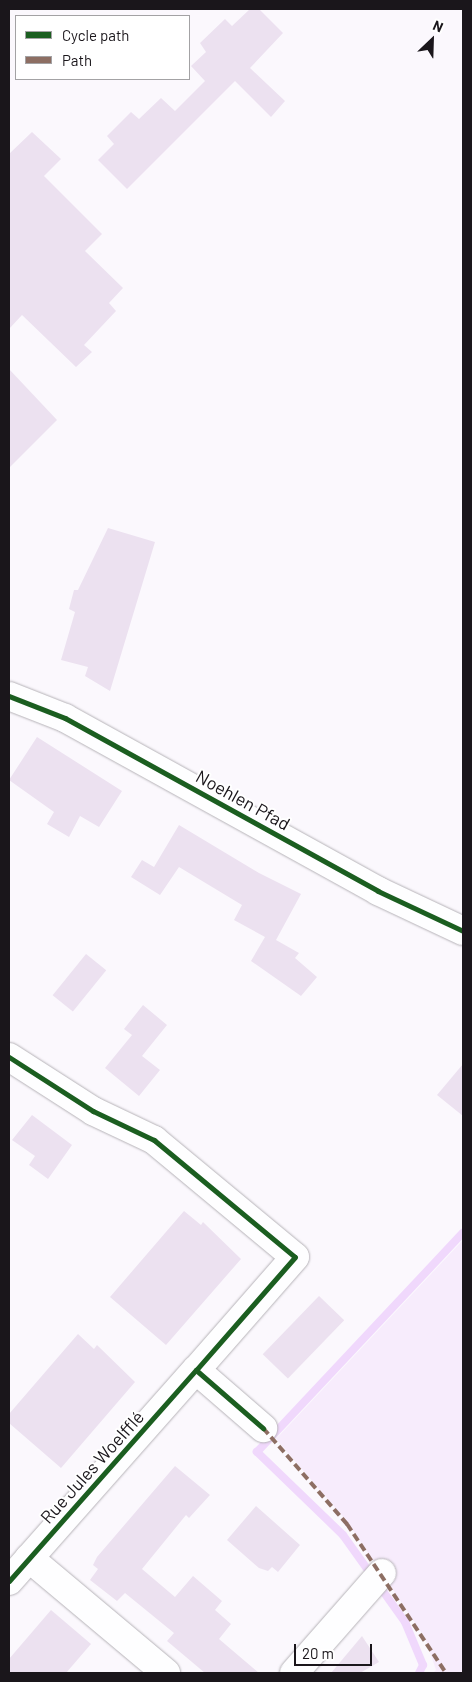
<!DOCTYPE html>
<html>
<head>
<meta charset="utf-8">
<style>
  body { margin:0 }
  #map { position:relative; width:472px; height:1682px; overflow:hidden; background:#fbf8fd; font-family:Barlow,sans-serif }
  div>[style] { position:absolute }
  .green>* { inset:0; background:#f7ecfc }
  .stream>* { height:8px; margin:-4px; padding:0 4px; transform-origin:4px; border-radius:4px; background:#f0d8fc }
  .building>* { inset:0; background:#ece1f0; transform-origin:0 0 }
  .roads { filter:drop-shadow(0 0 1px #b6b3b8) drop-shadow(0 0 1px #b6b3b8) }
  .minor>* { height:28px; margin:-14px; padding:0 14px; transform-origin:14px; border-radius:14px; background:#fefeff }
  .quiet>* { height:4px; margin-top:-2px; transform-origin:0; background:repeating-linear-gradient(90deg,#8d6e63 0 8px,transparent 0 12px) }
  .cycleway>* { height:5px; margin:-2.5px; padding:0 2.5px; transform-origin:2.5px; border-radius:2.5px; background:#1b5e20 }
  span { translate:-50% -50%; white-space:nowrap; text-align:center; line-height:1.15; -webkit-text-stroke:4px #fff; paint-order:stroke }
  .street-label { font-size:18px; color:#1a161b }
  .frame { position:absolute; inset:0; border:10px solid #1a161b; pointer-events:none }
  .legend { position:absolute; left:15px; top:15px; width:175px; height:65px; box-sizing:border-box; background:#fff; border:1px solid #a3a2a4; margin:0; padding:6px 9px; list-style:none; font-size:15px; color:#1a161b }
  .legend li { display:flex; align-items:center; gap:10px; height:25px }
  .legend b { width:25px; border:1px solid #a3a2a4 }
  .north { position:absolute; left:407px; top:15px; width:50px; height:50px; -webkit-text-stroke:4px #fff; paint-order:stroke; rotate:24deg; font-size:14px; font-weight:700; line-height:20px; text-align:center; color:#1a161b }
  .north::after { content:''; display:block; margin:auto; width:18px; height:22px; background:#1a161b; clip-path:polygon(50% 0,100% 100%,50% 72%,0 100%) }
  .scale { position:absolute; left:294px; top:1644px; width:78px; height:22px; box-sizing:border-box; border:2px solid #1a161b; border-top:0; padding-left:6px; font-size:15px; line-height:18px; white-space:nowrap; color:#1a161b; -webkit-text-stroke:4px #fff; paint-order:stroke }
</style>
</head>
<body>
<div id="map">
  <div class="green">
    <div style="clip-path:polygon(463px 1240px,463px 1673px,433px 1673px,436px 1670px,425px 1638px,382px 1573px,345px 1519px,276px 1439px)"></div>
  </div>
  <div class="stream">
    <div style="left:419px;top:1673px;width:9px;rotate:-63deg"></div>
    <div style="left:423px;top:1665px;width:47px;rotate:-112.7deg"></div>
    <div style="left:405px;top:1622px;width:107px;rotate:-125.5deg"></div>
    <div style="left:343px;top:1535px;width:120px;rotate:-136deg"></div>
    <div style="left:257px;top:1452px;width:301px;rotate:-46.8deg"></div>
  </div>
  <div class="building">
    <div style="clip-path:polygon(250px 9px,259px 9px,283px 33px,250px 68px,285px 101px,271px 117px,235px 81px,127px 189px,98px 160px,114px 144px,107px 136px,131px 112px,139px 119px,161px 98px,175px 111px,205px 81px,191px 66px,206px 52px,200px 43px,225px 19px,232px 26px)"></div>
    <div style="clip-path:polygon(32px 132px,61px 159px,44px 176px,102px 234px,85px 251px,123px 288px,109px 303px,116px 311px,84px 345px,92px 352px,76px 367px,22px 315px,9px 329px,9px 154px)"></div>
    <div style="clip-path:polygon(9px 369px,57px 420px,9px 468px)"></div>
    <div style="clip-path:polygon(108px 528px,155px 542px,110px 691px,85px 676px,88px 667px,61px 660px,75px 612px,69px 609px,74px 590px,78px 590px)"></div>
    <div style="clip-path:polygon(37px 737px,122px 791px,99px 827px,80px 816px,69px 837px,47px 824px,54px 812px,9px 780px)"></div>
    <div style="clip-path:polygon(179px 825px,259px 873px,301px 894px,276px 940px,299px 953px,295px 958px,317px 977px,301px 996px,251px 961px,265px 937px,234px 920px,242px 905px,179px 867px,160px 895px,131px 877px,142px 860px,154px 867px)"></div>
    <div style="left:86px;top:954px;width:26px;height:53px;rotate:39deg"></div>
    <div style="clip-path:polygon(143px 1005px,167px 1025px,142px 1056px,160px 1070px,139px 1096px,105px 1068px,132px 1035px,124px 1029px)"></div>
    <div style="clip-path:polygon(463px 1064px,463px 1116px,437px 1095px)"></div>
    <div style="clip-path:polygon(32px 1115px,72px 1145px,48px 1179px,29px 1165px,35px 1156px,12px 1140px)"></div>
    <div style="clip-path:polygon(184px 1211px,201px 1225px,203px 1222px,241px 1259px,166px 1345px,110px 1297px)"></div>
    <div style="left:319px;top:1296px;width:35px;height:81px;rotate:44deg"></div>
    <div style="clip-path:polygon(78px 1334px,94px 1349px,97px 1345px,135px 1382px,61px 1468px,9px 1423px,9px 1414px)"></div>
    <div style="clip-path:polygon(175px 1466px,210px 1495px,189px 1518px,186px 1515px,142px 1569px,175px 1597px,193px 1576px,222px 1601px,215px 1610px,231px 1624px,219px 1639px,259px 1673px,205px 1673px,167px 1641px,174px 1633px,125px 1593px,117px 1601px,90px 1580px,98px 1569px,93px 1565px,97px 1557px)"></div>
    <div style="clip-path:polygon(256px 1506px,300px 1545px,278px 1572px,272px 1567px,268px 1571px,259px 1568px,227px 1540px)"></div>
    <div style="clip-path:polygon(51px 1610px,91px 1644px,66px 1673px,9px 1673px,9px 1659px)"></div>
    <div style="clip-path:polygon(362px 1636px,379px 1662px,360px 1673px,331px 1673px)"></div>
  </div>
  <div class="roads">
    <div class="minor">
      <div style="left:9px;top:696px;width:60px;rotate:21.4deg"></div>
      <div style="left:65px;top:718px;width:358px;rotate:28.9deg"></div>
      <div style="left:378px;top:891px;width:94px;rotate:25.2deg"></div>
      <div style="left:9px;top:1057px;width:100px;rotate:32.7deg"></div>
      <div style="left:93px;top:1111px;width:68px;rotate:25.4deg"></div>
      <div style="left:154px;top:1140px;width:183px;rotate:39.7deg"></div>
      <div style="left:295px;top:1257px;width:150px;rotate:131.2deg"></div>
      <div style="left:196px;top:1370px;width:89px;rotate:40.9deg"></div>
      <div style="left:29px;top:1558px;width:179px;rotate:40deg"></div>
      <div style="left:9px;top:1581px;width:282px;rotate:-48.5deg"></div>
      <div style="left:294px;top:1673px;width:133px;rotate:-48.7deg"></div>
    </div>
  </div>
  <div class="quiet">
    <div style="left:263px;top:1428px;width:128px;rotate:48.8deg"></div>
    <div style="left:347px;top:1524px;width:179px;rotate:56.4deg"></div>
  </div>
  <div class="cycleway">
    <div style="left:9px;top:696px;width:60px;rotate:21.4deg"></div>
    <div style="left:65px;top:718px;width:358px;rotate:28.9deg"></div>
    <div style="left:378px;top:891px;width:94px;rotate:25.2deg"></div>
    <div style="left:9px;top:1057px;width:100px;rotate:32.7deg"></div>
    <div style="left:93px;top:1111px;width:68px;rotate:25.4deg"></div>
    <div style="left:154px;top:1140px;width:183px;rotate:39.7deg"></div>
    <div style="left:295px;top:1257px;width:150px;rotate:131.2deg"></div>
    <div style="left:196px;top:1370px;width:89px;rotate:40.9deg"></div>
    <div style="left:9px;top:1581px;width:282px;rotate:-48.5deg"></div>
  </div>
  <div class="street-label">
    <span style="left:243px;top:800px;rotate:29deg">Noehlen Pfad</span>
    <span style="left:92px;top:1467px;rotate:-48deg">Rue Jules Woelfflé</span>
  </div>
  <div class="frame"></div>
  <ul class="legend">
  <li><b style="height:6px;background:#1b5e20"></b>Cycle path</li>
  <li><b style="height:6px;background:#8d6e63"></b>Path</li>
  </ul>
  <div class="north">N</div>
  <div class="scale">20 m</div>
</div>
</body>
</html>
